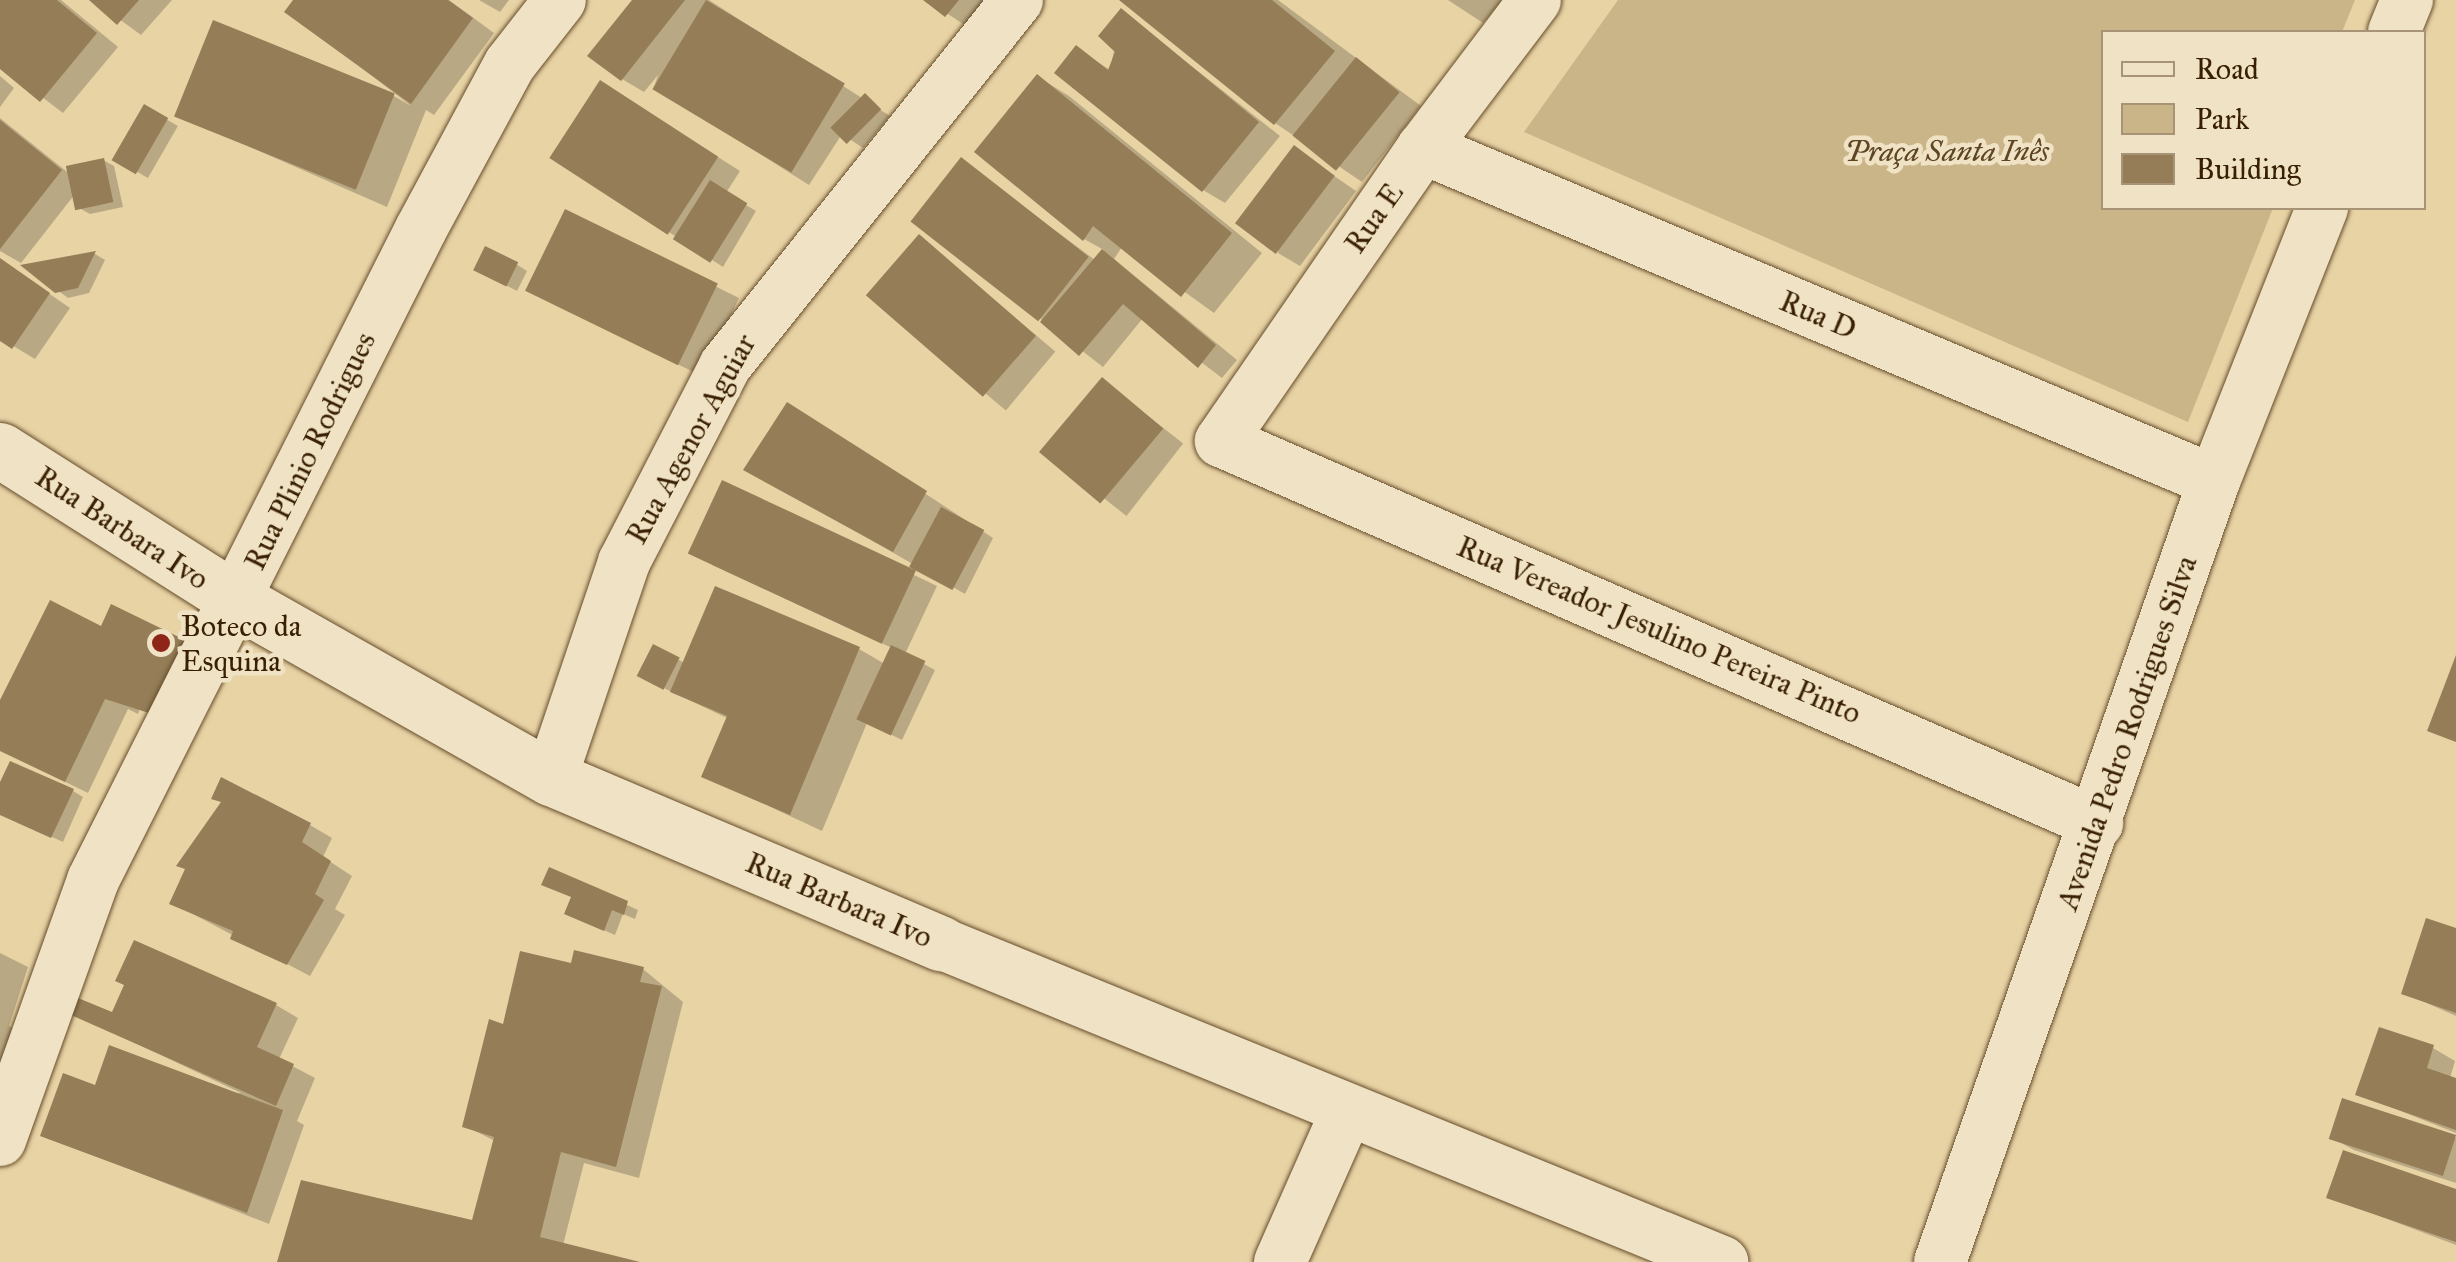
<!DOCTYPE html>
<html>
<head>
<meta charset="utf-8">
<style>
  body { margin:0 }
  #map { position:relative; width:2456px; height:1262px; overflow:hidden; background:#e8d3a5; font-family:"IM FELL Great Primer",serif }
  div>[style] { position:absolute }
  .green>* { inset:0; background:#cab589 }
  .shadow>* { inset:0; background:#0003; transform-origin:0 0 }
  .building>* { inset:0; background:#947d57; transform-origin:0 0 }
  .roads { filter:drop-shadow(0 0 2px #664d2b) drop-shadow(0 0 2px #664d2b) }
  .minor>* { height:52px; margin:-26px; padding:0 26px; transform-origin:26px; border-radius:26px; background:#f0e2c4 }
  .tertiary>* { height:55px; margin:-27.5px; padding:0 27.5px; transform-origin:27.5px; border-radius:27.5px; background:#f0e2c4 }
  .dots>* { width:28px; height:28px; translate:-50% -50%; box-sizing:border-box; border:5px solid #f0e2c4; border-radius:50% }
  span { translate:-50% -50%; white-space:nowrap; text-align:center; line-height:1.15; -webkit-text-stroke:9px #f0e2c4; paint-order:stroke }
  .park-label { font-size:30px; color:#5e4524; font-style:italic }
  .street-label { font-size:30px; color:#3a2002 }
  .poi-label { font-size:30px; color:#3a2002 }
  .left { translate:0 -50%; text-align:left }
  .legend { position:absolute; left:2101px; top:30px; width:325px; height:180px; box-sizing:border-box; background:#f0e2c4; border:2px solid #a79476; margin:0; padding:12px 18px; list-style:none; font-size:30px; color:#3a2002 }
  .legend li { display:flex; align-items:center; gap:20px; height:50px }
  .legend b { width:50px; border:2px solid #a79476 }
</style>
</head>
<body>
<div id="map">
  <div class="green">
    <div style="clip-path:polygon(1618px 0,2355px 0,2342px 32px,2104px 32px,2104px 208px,2273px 208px,2188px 422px,1524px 132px)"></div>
  </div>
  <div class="shadow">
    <div style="clip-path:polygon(0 0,61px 0,118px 47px,63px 113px,0 65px)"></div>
    <div style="clip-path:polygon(93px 0,172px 0,141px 35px)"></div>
    <div style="clip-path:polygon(296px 0,449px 0,494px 33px,434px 115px,426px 110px,387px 207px,177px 115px,394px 96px,411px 106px,288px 11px)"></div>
    <div style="clip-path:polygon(479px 0,509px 0,500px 12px)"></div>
    <div style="clip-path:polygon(635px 0,709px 0,890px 116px,863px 148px,842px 134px,809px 185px,654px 87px,658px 75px,644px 92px,622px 79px)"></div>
    <div style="clip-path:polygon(927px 0,991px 0,969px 28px)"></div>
    <div style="clip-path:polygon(1123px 0,1278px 0,1421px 106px,1362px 182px,1275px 123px)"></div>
    <div style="clip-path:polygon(1448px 0,1502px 0,1483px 23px)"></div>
    <div style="clip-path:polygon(1122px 11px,1280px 136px,1225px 203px,1203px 190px,1076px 48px,1110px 70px)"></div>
    <div style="clip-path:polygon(0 76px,14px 88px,0 107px)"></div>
    <div style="clip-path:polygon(1038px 77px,1069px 96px,1262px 253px,1214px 313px,1122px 247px,1114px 259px,1237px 360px,1222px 378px,1143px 318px,1103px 367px,914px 221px,962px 161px,1095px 260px,1104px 250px,1084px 239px)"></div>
    <div style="clip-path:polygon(622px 96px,740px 171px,726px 193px,756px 211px,723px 267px,554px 158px)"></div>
    <div style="left:145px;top:107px;width:38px;height:60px;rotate:30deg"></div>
    <div style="clip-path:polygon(0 118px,71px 175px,103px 160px,114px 166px,123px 207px,90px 214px,79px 208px,75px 194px,21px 263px,0 251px)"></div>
    <div style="clip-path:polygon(1295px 149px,1356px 191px,1300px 266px,1278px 253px)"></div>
    <div style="clip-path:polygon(566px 212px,739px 298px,702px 376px,551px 303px)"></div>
    <div style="left:919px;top:237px;width:178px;height:77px;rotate:40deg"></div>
    <div style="clip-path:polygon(95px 254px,105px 260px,89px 293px,68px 298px,26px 267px)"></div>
    <div style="clip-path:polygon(0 260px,70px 308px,35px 359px,0 338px)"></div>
    <div style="clip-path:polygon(516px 264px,527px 271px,517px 291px,486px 275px)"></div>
    <div style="left:1102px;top:380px;width:103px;height:92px;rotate:38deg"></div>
    <div style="clip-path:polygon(810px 418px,993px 538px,965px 594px,747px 469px)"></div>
    <div style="clip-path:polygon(723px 483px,937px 586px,905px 654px,935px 670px,902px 740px,867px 723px,822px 831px,704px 776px,729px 719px,651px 682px,654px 648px,685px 663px,859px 649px,885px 664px,892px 648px,712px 565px)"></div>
    <div style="clip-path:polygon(51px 604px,140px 708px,138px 714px,128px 709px,88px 793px,0 750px,0 705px)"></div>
    <div style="clip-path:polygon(0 788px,73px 791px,83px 797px,63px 842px,0 813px)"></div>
    <div style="clip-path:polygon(223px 803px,310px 825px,332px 838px,323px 857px,352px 876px,335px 909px,345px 915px,310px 976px,172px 903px,187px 870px,179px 865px)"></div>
    <div style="clip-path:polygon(550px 870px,638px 910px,635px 919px,623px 914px,615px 935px,578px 919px,573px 898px)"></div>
    <div style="clip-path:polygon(2456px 931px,2456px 1016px,2404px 993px)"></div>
    <div style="clip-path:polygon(0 953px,28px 967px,9px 1026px,29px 1037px,19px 1068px,0 1062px)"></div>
    <div style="clip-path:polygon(573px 966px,643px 969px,683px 1002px,639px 1178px,584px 1163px,563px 1245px,635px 1262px,280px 1262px,484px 1226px,495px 1141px,465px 1126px,505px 1027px)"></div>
    <div style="clip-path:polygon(276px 1005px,298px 1018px,279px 1059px,315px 1078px,297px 1121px,304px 1125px,269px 1224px,43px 1135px,97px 1088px,241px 1093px,74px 1014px)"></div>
    <div style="clip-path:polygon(2433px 1048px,2455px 1061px,2450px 1078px,2456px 1080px,2456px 1133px,2358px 1094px)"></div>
    <div style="clip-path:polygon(2332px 1138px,2456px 1138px,2456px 1183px,2354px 1150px)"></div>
    <div style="clip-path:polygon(2456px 1192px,2456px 1245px,2329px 1197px)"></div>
  </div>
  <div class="building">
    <div style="clip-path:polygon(0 0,57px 0,97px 33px,40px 102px,0 69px)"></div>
    <div style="clip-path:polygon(89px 0,139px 0,117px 25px)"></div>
    <div style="clip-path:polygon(293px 0,448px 0,473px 18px,411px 104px,284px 12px)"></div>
    <div style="clip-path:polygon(632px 0,685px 0,621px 81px,587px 56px)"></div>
    <div style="left:706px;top:0;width:162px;height:104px;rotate:31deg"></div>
    <div style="clip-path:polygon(923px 0,959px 0,945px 17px)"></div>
    <div style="clip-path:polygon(1119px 0,1272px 0,1335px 51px,1274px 125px)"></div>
    <div style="clip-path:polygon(1121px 8px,1259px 122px,1202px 192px,1054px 73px,1076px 45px,1108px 70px,1115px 52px,1098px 36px)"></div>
    <div style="left:213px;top:20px;width:196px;height:104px;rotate:22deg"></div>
    <div style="left:1356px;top:57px;width:56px;height:101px;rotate:39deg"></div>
    <div style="clip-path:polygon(1037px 74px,1232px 233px,1181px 297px,1093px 226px,1083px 241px,974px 152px)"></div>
    <div style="left:600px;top:80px;width:141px;height:93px;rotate:33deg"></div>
    <div style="left:865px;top:93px;width:23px;height:49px;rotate:45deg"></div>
    <div style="left:144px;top:104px;width:28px;height:65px;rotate:30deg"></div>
    <div style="clip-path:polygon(0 120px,62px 170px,0 249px)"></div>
    <div style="left:1294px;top:145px;width:51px;height:98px;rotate:37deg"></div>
    <div style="left:961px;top:157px;width:162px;height:82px;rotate:38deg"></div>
    <div style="left:104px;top:158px;width:45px;height:39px;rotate:78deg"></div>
    <div style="left:710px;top:180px;width:44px;height:70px;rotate:32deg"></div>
    <div style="left:565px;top:209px;width:170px;height:91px;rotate:26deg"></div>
    <div style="left:919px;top:234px;width:155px;height:81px;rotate:41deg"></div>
    <div style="left:485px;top:246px;width:37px;height:27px;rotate:26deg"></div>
    <div style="clip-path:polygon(1102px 249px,1216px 345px,1198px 368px,1123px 304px,1079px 356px,1040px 322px)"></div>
    <div style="clip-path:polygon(96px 251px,78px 288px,55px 293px,20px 265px)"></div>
    <div style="clip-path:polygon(0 258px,50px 293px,12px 349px,0 341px)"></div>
    <div style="left:1102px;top:377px;width:80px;height:98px;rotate:40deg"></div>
    <div style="clip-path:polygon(787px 402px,927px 491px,893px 552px,743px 470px)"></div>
    <div style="left:722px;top:480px;width:214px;height:81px;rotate:25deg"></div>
    <div style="left:941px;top:507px;width:49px;height:68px;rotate:28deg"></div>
    <div style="clip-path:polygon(715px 586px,860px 647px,790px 815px,701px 777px,727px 716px,670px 692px)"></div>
    <div style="clip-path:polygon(50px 600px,101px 626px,111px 604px,185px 640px,149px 713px,105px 699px,65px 782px,0 751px,0 700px)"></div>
    <div style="left:653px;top:644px;width:30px;height:36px;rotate:27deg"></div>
    <div style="left:891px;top:645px;width:38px;height:82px;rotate:25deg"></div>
    <div style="clip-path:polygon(2456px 655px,2456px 742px,2427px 731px)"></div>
    <div style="clip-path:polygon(10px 761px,74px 789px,51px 838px,0 815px,0 782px)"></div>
    <div style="clip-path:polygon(221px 777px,311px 823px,302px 842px,331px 861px,315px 894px,324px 900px,287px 965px,230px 939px,233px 931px,169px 904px,185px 869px,176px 866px,221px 802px,211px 799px)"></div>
    <div style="clip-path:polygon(549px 867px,628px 901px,624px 915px,612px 910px,604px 931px,564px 914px,571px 897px,541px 885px)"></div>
    <div style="clip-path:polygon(2426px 918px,2456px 928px,2456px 1013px,2401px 994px)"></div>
    <div style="clip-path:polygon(134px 940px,277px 1003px,257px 1047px,294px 1064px,276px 1106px,71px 1015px,78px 998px,112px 1012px,124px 985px,115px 981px)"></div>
    <div style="clip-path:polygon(574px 950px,644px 967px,640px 982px,662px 986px,616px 1167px,561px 1152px,540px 1237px,640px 1262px,277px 1262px,301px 1180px,472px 1220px,494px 1137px,462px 1127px,489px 1019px,503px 1024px,520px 951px,571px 963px)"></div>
    <div style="clip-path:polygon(2379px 1027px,2434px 1045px,2427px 1068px,2456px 1078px,2456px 1130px,2355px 1095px)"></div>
    <div style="clip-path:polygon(109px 1045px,283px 1110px,247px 1213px,40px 1136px,63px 1073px,95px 1085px)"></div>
    <div style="left:2342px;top:1098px;width:120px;height:43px;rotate:18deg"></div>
    <div style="clip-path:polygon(2343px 1150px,2456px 1189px,2456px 1242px,2326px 1198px)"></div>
  </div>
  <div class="roads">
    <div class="minor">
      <div style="left:1535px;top:0;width:186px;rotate:127.1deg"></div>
      <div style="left:1423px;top:148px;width:356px;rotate:124.6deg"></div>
      <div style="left:1221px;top:441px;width:956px;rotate:23.56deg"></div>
      <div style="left:2394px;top:32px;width:35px;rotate:-68deg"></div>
      <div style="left:1423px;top:148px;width:858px;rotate:22.83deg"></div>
      <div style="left:551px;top:778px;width:228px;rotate:-71.3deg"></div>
      <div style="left:624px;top:562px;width:220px;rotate:-62.7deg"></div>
      <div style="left:725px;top:366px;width:468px;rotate:-51.4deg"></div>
      <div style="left:940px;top:943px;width:845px;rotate:22.19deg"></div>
      <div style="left:0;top:1140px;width:276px;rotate:-70.3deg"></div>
      <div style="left:93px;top:880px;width:729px;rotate:-63.26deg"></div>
      <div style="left:421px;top:229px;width:187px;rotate:-61.7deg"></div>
      <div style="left:510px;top:64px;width:81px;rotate:-52deg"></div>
      <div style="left:1280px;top:1262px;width:165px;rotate:-66.1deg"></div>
      <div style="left:1940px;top:1262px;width:828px;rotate:-70.67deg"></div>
      <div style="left:2214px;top:481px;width:294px;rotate:-68.4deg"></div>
    </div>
    <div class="tertiary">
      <div style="left:0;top:450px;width:280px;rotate:32.4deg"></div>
      <div style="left:236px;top:600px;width:362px;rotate:29.5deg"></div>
      <div style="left:551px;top:778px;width:423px;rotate:23deg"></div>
    </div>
  </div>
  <div class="dots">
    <div style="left:161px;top:643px;background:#8f2418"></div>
  </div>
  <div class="park-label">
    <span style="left:1947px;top:151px">Praça Santa Inês</span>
  </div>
  <div class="street-label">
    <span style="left:1374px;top:218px;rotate:-55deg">Rua E</span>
    <span style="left:1818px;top:315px;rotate:23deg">Rua D</span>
    <span style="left:691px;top:439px;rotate:-61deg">Rua Agenor Aguiar</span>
    <span style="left:310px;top:451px;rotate:-64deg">Rua Plinio Rodrigues</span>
    <span style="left:122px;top:528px;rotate:33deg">Rua Barbara Ivo</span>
    <span style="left:1659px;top:630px;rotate:23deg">Rua Vereador Jesulino Pereira Pinto</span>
    <span style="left:2127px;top:733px;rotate:-71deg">Avenida Pedro Rodrigues Silva</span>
    <span style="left:839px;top:900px;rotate:23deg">Rua Barbara Ivo</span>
  </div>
  <div class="poi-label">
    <span class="left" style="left:181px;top:643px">Boteco da<br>Esquina</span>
  </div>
  <ul class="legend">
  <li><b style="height:12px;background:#f0e2c4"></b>Road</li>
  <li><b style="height:28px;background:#cab589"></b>Park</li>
  <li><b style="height:28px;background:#947d57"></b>Building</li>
  </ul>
</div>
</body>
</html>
